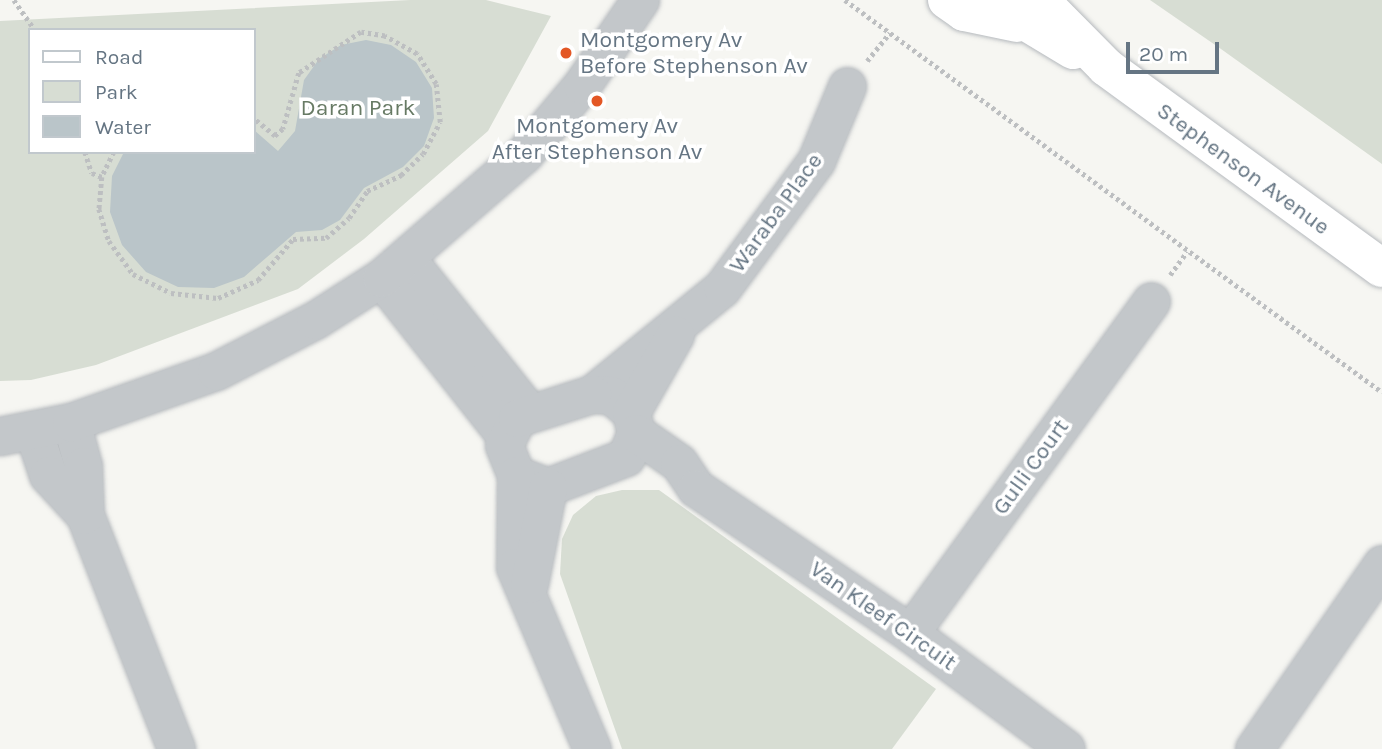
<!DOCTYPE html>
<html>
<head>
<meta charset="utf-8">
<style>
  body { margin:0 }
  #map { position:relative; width:1382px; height:749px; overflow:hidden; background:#f6f6f2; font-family:Karla,sans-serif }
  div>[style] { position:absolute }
  .green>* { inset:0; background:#d7ddd3 }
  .water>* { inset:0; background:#bac5c9 }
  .path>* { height:4.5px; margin-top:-2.25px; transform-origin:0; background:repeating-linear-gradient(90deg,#bdbfc1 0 3.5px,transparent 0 7px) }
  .roads { filter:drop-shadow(0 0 2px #b6babe) drop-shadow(0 0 2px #b6babe) }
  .minor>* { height:37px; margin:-18.5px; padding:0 18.5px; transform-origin:18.5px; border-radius:18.5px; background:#c3c7ca }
  .major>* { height:38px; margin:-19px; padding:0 19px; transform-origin:19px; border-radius:19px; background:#fff }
  .dots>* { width:19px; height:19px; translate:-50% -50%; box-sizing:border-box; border:4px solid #fff; border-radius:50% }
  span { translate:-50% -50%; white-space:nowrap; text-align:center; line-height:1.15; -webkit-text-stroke:7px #fff; paint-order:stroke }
  .poi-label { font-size:23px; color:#657583 }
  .left { translate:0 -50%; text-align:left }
  .park-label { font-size:23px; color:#677a64 }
  .street-label { font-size:23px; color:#657583 }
  .legend { position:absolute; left:28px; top:28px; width:228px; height:126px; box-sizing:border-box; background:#fff; border:2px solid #c1c8cd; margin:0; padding:9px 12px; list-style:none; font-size:21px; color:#657583 }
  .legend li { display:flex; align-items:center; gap:14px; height:35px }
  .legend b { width:35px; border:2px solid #c1c8cd }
  .scale { position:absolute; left:1126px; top:42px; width:93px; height:32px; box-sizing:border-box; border:4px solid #657583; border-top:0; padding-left:9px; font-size:21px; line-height:24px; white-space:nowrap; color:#657583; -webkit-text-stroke:5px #fff; paint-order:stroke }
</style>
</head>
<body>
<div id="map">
  <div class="green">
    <div style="clip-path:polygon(evenodd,410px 0,486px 0,551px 16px,488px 131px,364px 239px,298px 289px,96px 365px,31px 380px,0 381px,0 21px,410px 0,30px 30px,254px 30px,254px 152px,30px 152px,30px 30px)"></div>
    <div style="clip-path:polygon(1150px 0,1382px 0,1382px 164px,1221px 49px)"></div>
    <div style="clip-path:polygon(622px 490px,659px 490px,936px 689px,892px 749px,622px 749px,560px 574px,562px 539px,573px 515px,596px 496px)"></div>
  </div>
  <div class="water">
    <div style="clip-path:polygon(366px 40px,391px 45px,416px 62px,432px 88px,434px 118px,424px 146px,403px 167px,364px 188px,340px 220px,322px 230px,296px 232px,244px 277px,214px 288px,178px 287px,146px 272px,122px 245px,110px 212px,112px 176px,124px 152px,254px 152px,254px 130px,278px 151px,295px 131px,304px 80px,319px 59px,341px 45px)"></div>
  </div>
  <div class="path">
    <div style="left:14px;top:0;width:37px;rotate:55deg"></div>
    <div style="left:845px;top:0;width:665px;rotate:36.13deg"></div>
    <div style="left:867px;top:61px;width:36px;rotate:-51deg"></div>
    <div style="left:85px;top:152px;width:22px;rotate:72deg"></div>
    <div style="left:92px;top:173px;width:11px;rotate:22deg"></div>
    <div style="left:114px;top:152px;width:28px;rotate:116deg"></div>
    <div style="left:102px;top:177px;width:32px;rotate:95deg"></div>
    <div style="left:99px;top:209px;width:34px;rotate:73deg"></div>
    <div style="left:109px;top:241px;width:41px;rotate:54deg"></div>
    <div style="left:133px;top:274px;width:42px;rotate:26.6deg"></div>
    <div style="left:171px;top:293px;width:47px;rotate:6.1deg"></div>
    <div style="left:218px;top:298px;width:44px;rotate:-24.2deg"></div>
    <div style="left:258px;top:280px;width:54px;rotate:-49.5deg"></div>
    <div style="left:293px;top:239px;width:33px;rotate:-2deg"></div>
    <div style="left:326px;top:238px;width:30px;rotate:-41deg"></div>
    <div style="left:349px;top:218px;width:32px;rotate:-56deg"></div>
    <div style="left:367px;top:191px;width:38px;rotate:-25deg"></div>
    <div style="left:401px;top:175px;width:30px;rotate:-44deg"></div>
    <div style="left:423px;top:154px;width:36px;rotate:-62deg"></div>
    <div style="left:440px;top:122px;width:38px;rotate:-96deg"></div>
    <div style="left:436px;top:84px;width:36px;rotate:-122deg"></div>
    <div style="left:417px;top:54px;width:37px;rotate:-151deg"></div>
    <div style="left:385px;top:36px;width:24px;rotate:-171deg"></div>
    <div style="left:361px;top:32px;width:74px;rotate:146.5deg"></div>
    <div style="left:299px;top:73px;width:58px;rotate:105.9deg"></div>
    <div style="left:283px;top:129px;width:11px;rotate:139deg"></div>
    <div style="left:275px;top:136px;width:27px;rotate:-141deg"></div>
    <div style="left:1170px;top:275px;width:29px;rotate:-54deg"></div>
  </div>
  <div class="roads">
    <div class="minor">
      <div style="left:407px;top:259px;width:196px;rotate:51.4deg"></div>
      <div style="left:381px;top:278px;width:201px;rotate:51.7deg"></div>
      <div style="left:592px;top:394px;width:168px;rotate:-39.2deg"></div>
      <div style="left:722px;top:288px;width:158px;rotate:-53.5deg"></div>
      <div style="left:816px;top:161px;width:81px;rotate:-67.5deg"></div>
      <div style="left:592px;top:394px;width:19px;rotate:3deg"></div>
      <div style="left:611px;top:395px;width:26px;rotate:40deg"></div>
      <div style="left:631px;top:412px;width:22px;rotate:77deg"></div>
      <div style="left:636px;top:433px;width:26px;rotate:113deg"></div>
      <div style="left:626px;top:457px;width:84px;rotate:159deg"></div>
      <div style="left:548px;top:487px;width:34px;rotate:-159deg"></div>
      <div style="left:516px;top:475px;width:32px;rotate:-112deg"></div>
      <div style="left:504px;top:445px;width:30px;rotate:-64deg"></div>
      <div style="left:517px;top:418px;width:79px;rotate:-17.7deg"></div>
      <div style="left:631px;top:412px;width:89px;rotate:-60.3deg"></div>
      <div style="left:71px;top:422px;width:46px;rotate:74.7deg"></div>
      <div style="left:83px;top:466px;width:49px;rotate:87.7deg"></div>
      <div style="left:85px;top:515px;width:251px;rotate:68.7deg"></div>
      <div style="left:33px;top:430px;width:47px;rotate:71.6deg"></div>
      <div style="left:48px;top:475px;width:54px;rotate:47.2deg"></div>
      <div style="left:636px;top:433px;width:52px;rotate:34.9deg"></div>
      <div style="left:679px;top:463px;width:30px;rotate:56deg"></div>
      <div style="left:696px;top:488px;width:258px;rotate:34.1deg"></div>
      <div style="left:910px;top:633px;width:194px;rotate:36.6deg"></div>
      <div style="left:0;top:436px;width:72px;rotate:-11.2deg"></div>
      <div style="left:71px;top:422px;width:154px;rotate:-19.4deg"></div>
      <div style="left:216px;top:371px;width:111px;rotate:-27.3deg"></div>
      <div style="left:315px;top:320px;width:78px;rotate:-32.5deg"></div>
      <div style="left:381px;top:278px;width:189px;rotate:-40.9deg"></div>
      <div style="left:524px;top:154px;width:90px;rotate:-50deg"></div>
      <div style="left:582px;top:85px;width:103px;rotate:-55.7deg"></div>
      <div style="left:516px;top:475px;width:92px;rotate:90.6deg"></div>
      <div style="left:515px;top:567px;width:198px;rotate:67.1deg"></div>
      <div style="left:529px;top:584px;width:99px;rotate:-78.9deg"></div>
      <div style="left:910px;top:633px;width:410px;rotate:-54deg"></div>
      <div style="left:1254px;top:749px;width:225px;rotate:-55.3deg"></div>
    </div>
    <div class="major">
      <div style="left:947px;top:0;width:21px;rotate:35deg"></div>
      <div style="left:964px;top:12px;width:54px;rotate:11.7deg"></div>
      <div style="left:990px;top:0;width:97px;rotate:31.1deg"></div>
      <div style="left:1040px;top:0;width:94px;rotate:45.4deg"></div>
      <div style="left:1106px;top:67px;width:341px;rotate:36.1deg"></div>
    </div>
  </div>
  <div class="dots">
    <div style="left:566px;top:53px;background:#e35725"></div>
    <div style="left:597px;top:101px;background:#e35725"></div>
  </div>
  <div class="poi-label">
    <span class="left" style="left:580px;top:53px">Montgomery Av<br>Before Stephenson Av</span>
    <span style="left:597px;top:139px">Montgomery Av<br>After Stephenson Av</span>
  </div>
  <div class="park-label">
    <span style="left:358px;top:108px">Daran Park</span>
  </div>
  <div class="street-label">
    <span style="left:1243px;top:169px;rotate:36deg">Stephenson Avenue</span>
    <span style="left:776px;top:213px;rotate:-54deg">Waraba Place</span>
    <span style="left:1031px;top:467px;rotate:-54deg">Gulli Court</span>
    <span style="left:883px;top:616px;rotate:35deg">Van Kleef Circuit</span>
  </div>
  <ul class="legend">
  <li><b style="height:9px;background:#fff"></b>Road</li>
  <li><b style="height:19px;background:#d7ddd3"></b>Park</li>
  <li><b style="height:19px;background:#bac5c9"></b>Water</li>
  </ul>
  <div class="scale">20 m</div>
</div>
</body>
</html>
